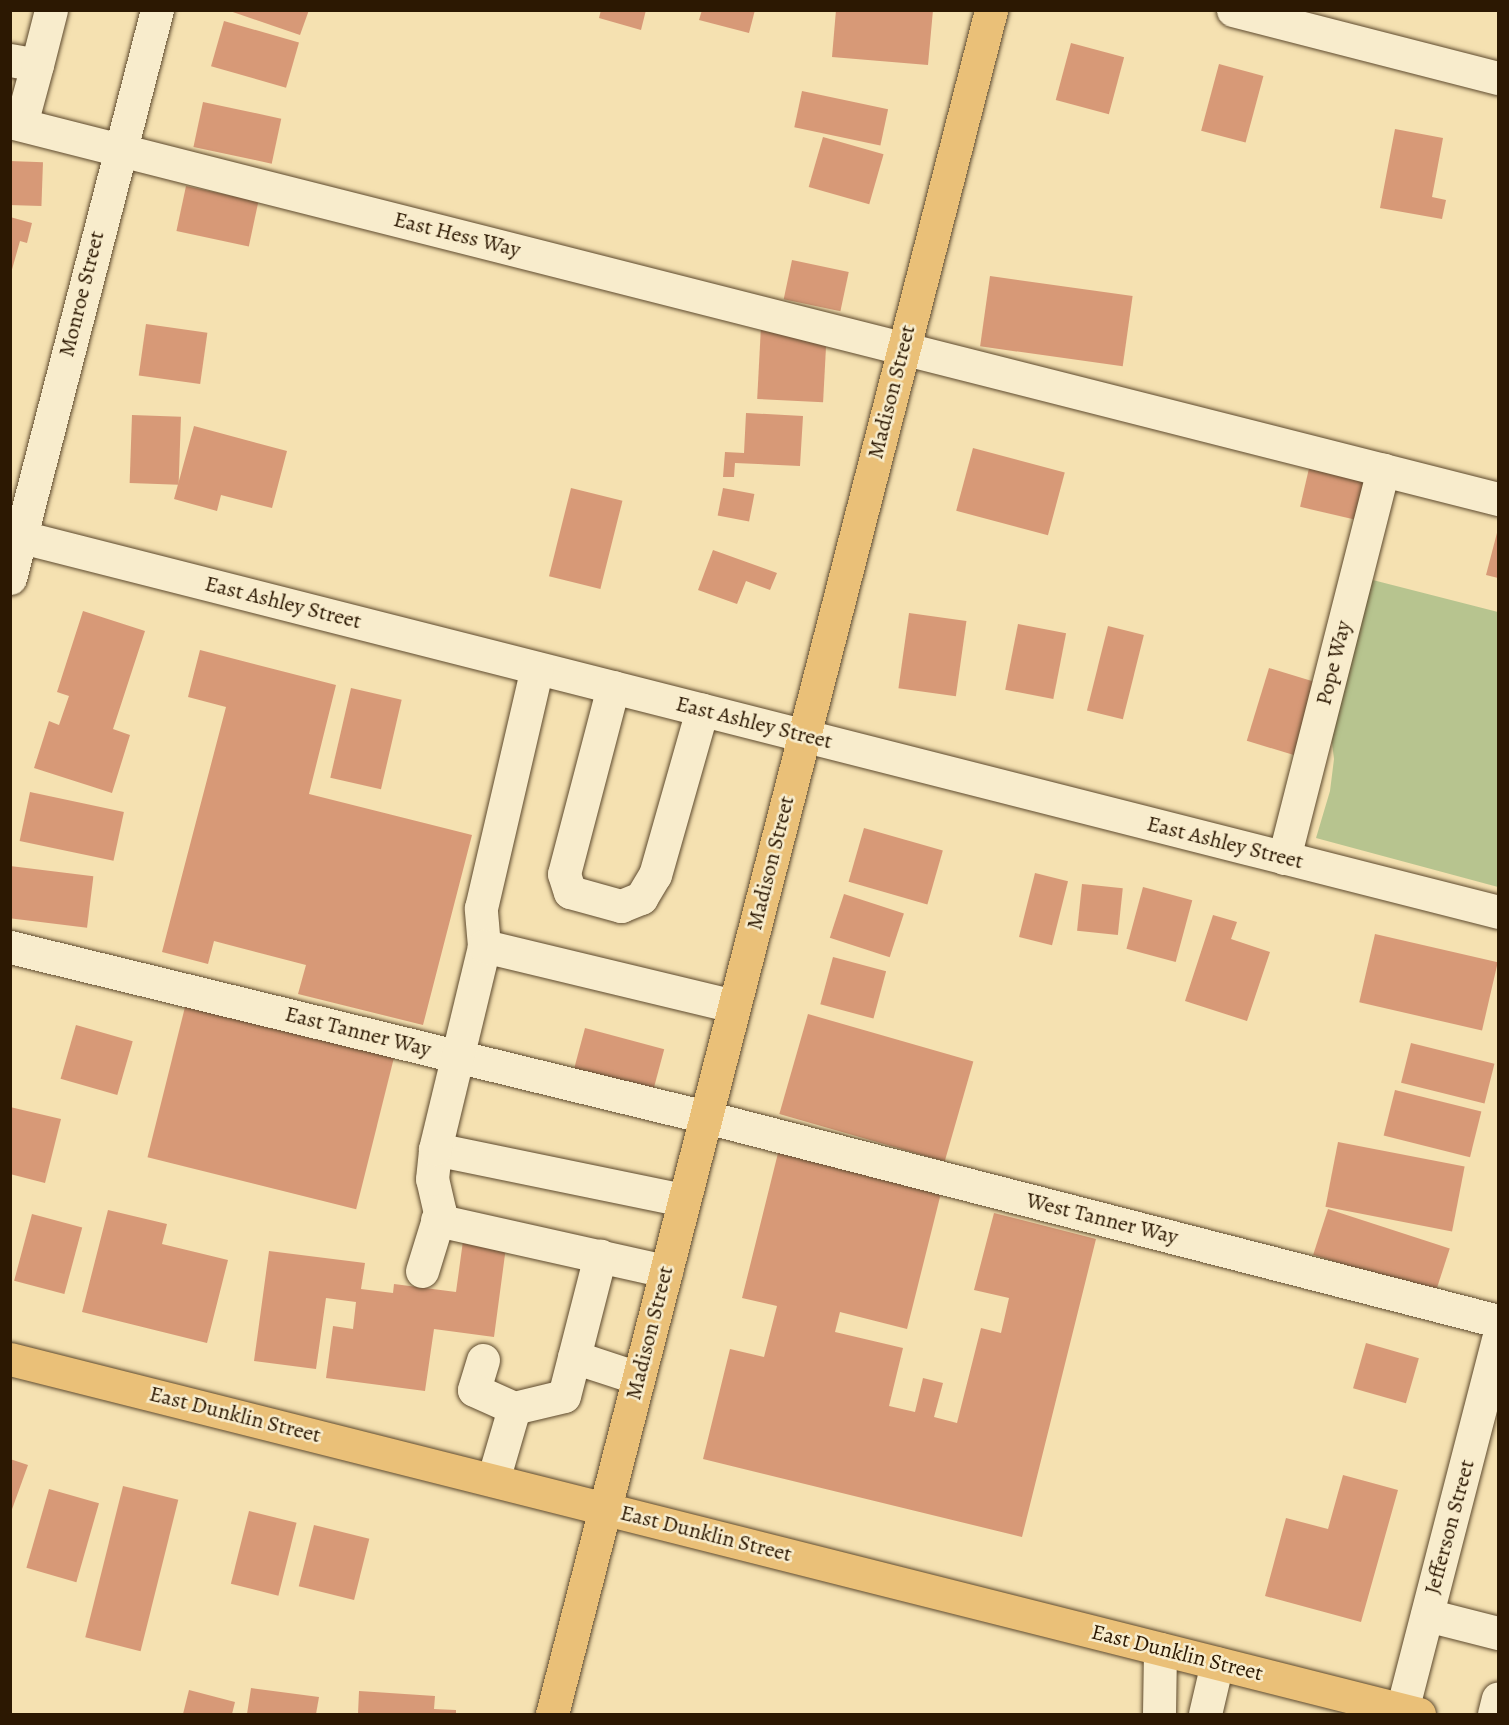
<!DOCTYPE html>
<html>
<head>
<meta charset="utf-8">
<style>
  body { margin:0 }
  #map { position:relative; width:1509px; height:1725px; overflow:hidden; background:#f5e1b1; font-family:Alegreya,serif }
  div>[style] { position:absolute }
  .green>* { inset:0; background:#b7c48f }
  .building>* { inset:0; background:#d79977; transform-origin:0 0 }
  .roads { filter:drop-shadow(0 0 2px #5e4a2e) drop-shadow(0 0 2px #5e4a2e) }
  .minor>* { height:33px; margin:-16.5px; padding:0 16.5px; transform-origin:16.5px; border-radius:16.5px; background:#f8eccc }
  .major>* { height:33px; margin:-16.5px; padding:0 16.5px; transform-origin:16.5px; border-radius:16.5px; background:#eac078 }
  span { translate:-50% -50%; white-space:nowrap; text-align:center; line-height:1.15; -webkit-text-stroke:5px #f8eccc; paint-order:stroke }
  .street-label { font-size:22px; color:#2c1802 }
  .frame { position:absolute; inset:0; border:12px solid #2c1802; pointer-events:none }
</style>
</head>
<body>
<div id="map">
  <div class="green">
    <div style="clip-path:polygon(1361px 577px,1498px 612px,1498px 887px,1316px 838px,1330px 791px,1334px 759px,1328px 711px)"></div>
  </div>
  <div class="building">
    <div style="clip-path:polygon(227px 10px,309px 10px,300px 35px)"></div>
    <div style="clip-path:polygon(601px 10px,646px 10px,641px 30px,599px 18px)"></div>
    <div style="clip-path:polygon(702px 10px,755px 10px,749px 33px,699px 20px)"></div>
    <div style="clip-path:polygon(836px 10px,933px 10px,928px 65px,832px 57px)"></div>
    <div style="left:224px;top:21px;width:78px;height:47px;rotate:16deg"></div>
    <div style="left:1071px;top:43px;width:55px;height:59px;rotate:15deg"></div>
    <div style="left:1219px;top:64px;width:46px;height:69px;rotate:15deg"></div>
    <div style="left:802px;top:91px;width:88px;height:37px;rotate:12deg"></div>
    <div style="left:203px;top:102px;width:80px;height:46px;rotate:12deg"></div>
    <div style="clip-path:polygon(1395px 129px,1443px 138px,1432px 197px,1446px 200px,1442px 219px,1380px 208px)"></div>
    <div style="left:823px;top:137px;width:63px;height:52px;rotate:16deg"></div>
    <div style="left:10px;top:161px;width:33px;height:44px;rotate:2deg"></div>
    <div style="left:186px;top:186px;width:74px;height:46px;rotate:12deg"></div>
    <div style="clip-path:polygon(10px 217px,32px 223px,27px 243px,20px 241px,11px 273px)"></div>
    <div style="left:792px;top:260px;width:58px;height:40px;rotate:12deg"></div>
    <div style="left:990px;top:276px;width:144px;height:71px;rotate:8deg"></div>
    <div style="left:146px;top:324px;width:62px;height:52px;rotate:8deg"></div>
    <div style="left:761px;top:326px;width:66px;height:73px;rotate:3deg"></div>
    <div style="clip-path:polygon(746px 413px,803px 416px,800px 466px,735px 463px,734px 477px,723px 477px,725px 452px,744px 453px)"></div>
    <div style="left:132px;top:415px;width:49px;height:68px;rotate:2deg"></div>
    <div style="clip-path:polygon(194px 426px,287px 451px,272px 508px,221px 495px,217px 511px,174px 499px)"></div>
    <div style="left:973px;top:448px;width:95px;height:65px;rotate:15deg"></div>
    <div style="left:1310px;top:464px;width:57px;height:44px;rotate:13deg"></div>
    <div style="left:571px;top:488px;width:53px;height:91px;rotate:14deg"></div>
    <div style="left:723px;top:488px;width:32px;height:28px;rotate:11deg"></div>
    <div style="clip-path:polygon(1498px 529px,1498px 578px,1486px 575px)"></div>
    <div style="clip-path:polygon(713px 550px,777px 573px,770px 590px,746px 581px,737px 604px,698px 590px)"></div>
    <div style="clip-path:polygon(83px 611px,145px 631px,113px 729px,130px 735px,112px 793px,34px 768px,49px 721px,59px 725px,69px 696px,57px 692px)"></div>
    <div style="left:909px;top:613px;width:58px;height:76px;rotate:8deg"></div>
    <div style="left:1018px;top:624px;width:49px;height:67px;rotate:11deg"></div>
    <div style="left:1108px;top:626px;width:37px;height:87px;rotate:14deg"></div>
    <div style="clip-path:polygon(200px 650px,336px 685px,309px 794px,472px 835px,423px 1025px,298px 994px,306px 965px,214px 941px,208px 964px,162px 952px,226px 707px,188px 697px)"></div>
    <div style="left:1269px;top:668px;width:50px;height:76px;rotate:17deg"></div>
    <div style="left:351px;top:688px;width:52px;height:92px;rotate:13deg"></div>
    <div style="left:30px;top:792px;width:96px;height:50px;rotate:12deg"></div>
    <div style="left:864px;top:828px;width:82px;height:56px;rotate:16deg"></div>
    <div style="left:10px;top:866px;width:84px;height:52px;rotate:7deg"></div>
    <div style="left:1035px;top:873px;width:34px;height:66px;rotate:14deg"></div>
    <div style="left:1082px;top:884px;width:41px;height:47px;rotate:6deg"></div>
    <div style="left:1143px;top:887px;width:51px;height:64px;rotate:15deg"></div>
    <div style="left:844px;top:894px;width:63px;height:46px;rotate:18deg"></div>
    <div style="clip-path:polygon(1213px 915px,1237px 922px,1231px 939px,1270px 952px,1247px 1021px,1185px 1001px)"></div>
    <div style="left:1375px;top:934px;width:126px;height:70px;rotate:13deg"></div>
    <div style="left:833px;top:957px;width:55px;height:49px;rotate:15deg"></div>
    <div style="left:186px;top:1003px;width:215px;height:159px;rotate:14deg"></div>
    <div style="left:808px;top:1014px;width:172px;height:104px;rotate:16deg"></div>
    <div style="left:76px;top:1025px;width:59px;height:56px;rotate:16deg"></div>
    <div style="left:585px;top:1028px;width:82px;height:46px;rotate:15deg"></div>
    <div style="left:1411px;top:1043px;width:86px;height:41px;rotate:14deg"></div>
    <div style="left:1395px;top:1090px;width:89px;height:47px;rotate:14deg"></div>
    <div style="clip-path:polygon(10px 1107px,61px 1119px,45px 1183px,10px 1174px)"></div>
    <div style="left:1338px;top:1142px;width:129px;height:66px;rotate:11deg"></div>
    <div style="clip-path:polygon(779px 1149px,942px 1189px,907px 1329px,840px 1312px,835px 1332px,903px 1348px,889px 1406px,915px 1412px,923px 1378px,943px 1383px,934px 1417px,957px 1423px,981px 1328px,1001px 1333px,1009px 1298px,974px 1290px,994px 1213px,1096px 1239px,1022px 1537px,703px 1459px,730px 1349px,764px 1357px,777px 1306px,742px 1298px)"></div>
    <div style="left:1328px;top:1209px;width:128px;height:48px;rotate:18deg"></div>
    <div style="clip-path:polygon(108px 1210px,167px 1224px,162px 1244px,228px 1260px,207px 1343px,82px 1312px)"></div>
    <div style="left:32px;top:1214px;width:52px;height:69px;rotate:15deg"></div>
    <div style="clip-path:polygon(463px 1241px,506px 1247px,494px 1337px,434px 1329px,425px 1391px,326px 1378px,333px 1326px,353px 1329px,356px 1302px,326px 1298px,316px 1369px,254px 1361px,269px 1251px,365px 1263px,361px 1289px,393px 1293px,394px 1284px,456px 1292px)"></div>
    <div style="left:1366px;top:1343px;width:55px;height:47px;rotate:16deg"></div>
    <div style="clip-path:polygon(10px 1459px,28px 1465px,11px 1512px,10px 1512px)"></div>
    <div style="clip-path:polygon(1343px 1475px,1398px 1490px,1361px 1622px,1265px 1596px,1286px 1518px,1328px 1529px)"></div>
    <div style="left:123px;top:1486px;width:57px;height:156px;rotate:14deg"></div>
    <div style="left:49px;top:1489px;width:52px;height:82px;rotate:16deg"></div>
    <div style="left:249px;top:1511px;width:49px;height:75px;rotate:14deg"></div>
    <div style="left:314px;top:1525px;width:57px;height:63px;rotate:14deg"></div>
    <div style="clip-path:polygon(251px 1688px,319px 1697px,316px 1714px,247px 1714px)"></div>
    <div style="clip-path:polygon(189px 1690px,235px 1702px,232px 1714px,183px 1714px)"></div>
    <div style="clip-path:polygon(359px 1691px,435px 1696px,434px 1709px,456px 1710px,456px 1714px,358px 1714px)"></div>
  </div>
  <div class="roads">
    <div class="minor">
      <div style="left:1233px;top:10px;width:274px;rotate:14.4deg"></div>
      <div style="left:10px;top:60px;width:27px;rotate:10deg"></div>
      <div style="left:37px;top:65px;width:61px;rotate:105.2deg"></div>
      <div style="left:37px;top:65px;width:57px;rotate:-75.7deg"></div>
      <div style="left:10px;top:122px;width:1535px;rotate:14.22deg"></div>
      <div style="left:10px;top:534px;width:1535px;rotate:14.25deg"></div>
      <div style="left:10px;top:578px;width:587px;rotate:-75.49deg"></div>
      <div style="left:613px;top:687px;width:193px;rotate:104.7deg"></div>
      <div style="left:564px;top:874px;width:19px;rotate:72deg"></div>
      <div style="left:570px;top:892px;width:53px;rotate:15.4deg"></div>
      <div style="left:621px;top:906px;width:22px;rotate:-22deg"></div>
      <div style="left:641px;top:898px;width:27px;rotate:-59deg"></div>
      <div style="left:655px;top:875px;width:172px;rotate:-74.1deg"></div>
      <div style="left:1284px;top:858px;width:401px;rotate:-75.7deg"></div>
      <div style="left:484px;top:946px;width:38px;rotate:-95deg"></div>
      <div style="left:481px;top:908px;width:246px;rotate:-76.9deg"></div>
      <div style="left:10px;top:947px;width:716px;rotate:13.73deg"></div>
      <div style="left:706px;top:1117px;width:818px;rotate:14.44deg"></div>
      <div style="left:435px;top:1149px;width:254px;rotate:11.6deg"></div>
      <div style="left:437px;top:1220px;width:235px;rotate:12.6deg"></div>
      <div style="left:422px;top:1271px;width:61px;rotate:-72.8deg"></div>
      <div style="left:440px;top:1213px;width:35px;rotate:-103deg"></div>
      <div style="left:432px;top:1179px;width:30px;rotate:-84deg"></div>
      <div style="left:435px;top:1149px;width:209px;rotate:-76.4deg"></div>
      <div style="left:484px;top:946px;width:257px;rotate:13.5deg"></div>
      <div style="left:574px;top:1357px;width:67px;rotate:18.2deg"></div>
      <div style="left:483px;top:1360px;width:31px;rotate:107deg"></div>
      <div style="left:474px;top:1390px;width:44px;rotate:24.2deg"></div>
      <div style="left:493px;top:1480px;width:75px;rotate:-73.7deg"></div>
      <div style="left:514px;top:1408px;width:51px;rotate:-13.5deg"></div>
      <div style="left:564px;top:1396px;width:145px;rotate:-75.6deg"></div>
      <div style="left:1427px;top:1615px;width:73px;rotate:14.2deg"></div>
      <div style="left:1159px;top:1714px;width:65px;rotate:-89.1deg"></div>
      <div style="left:1205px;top:1714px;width:52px;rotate:-76.8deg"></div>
      <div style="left:1401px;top:1714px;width:387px;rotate:-75.5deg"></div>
      <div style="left:1494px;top:1714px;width:16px;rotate:-76deg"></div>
    </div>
    <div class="major">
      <div style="left:10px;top:1359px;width:1453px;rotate:14.14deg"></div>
      <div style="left:552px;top:1714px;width:1760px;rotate:-75.55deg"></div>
    </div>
  </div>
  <div class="street-label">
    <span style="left:457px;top:235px;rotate:14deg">East Hess Way</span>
    <span style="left:82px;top:294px;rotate:-76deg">Monroe Street</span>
    <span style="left:892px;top:392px;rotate:-76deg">Madison Street</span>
    <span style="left:283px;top:603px;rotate:14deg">East Ashley Street</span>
    <span style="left:1334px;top:663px;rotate:-76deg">Pope Way</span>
    <span style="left:754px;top:723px;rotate:14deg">East Ashley Street</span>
    <span style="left:1225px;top:843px;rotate:14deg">East Ashley Street</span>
    <span style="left:771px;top:863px;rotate:-76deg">Madison Street</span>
    <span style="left:358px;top:1032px;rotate:14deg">East Tanner Way</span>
    <span style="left:1102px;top:1219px;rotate:14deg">West Tanner Way</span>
    <span style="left:650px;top:1333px;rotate:-76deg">Madison Street</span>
    <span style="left:235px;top:1415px;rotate:14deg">East Dunklin Street</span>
    <span style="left:1450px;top:1527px;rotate:-75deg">Jefferson Street</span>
    <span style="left:706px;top:1534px;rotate:14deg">East Dunklin Street</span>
    <span style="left:1177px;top:1653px;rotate:14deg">East Dunklin Street</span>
  </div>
  <div class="frame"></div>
</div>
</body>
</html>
